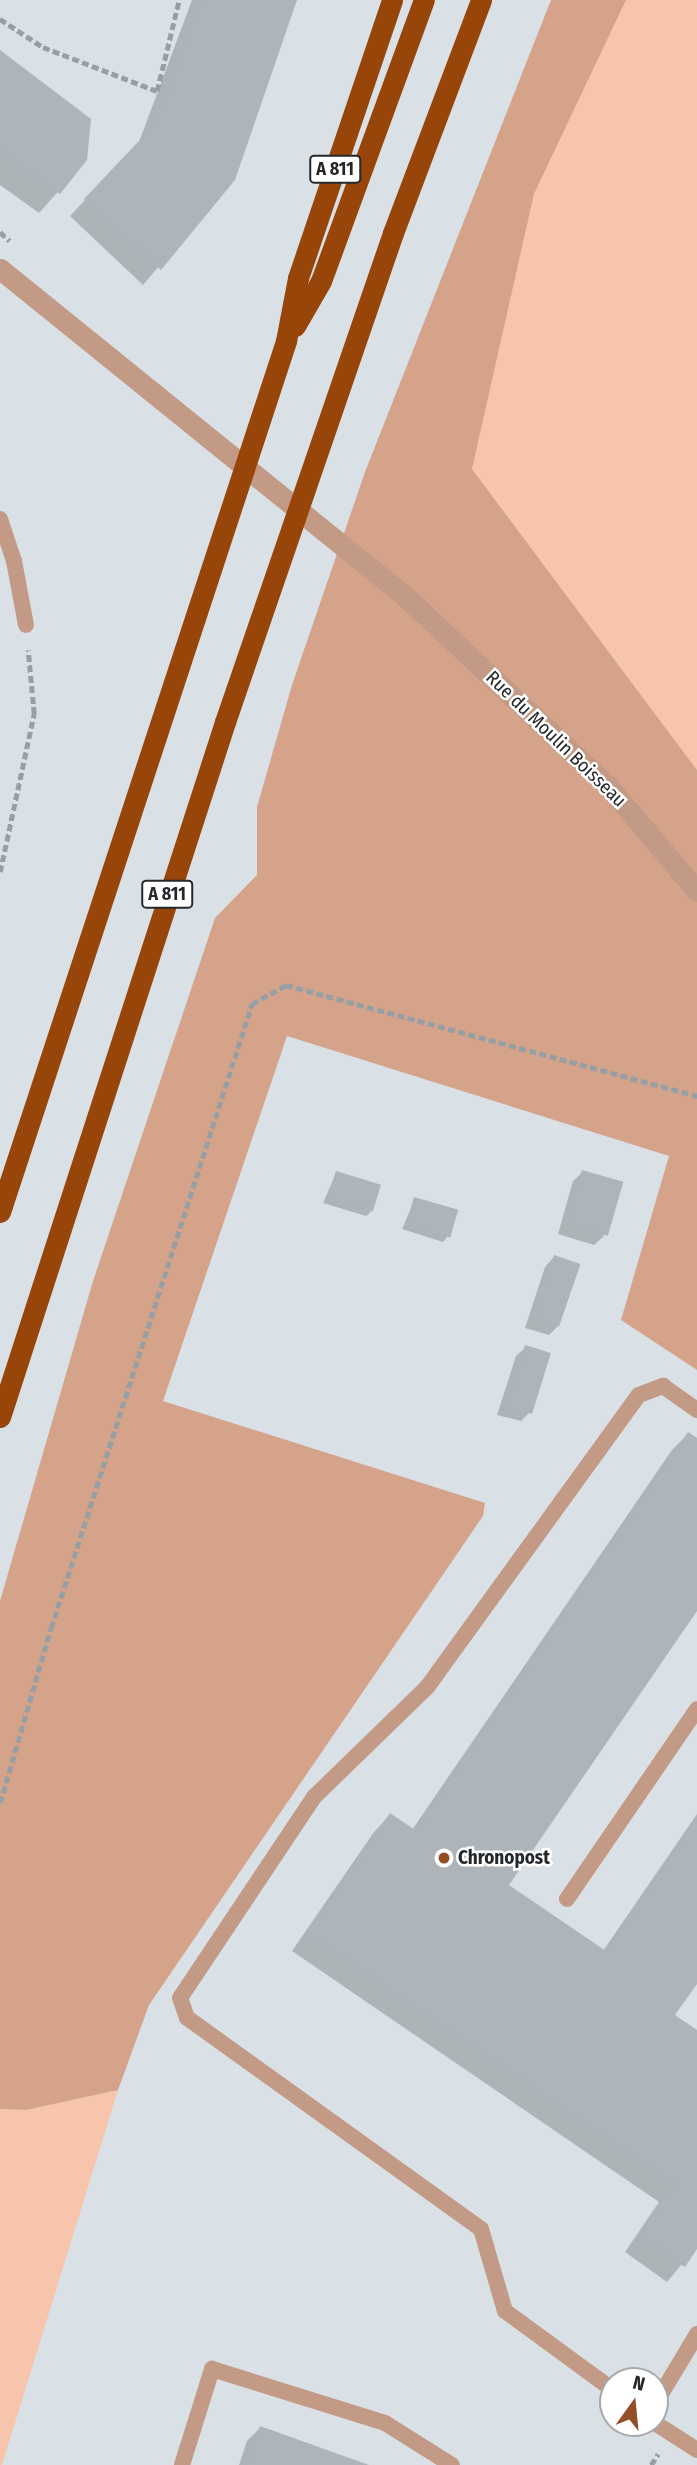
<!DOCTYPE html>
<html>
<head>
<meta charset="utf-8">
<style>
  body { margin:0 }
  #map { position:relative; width:697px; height:2465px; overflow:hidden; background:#d9e1e7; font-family:"Fira Sans Condensed",sans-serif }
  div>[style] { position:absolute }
  .green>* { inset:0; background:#f6c5ac }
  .forest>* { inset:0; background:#d4a38a }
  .shadow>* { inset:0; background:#0003 }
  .building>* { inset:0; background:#adb4ba; transform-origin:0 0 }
  .path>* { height:4.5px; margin-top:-2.25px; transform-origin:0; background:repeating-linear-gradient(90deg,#989fa4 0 7px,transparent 0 10.5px) }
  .lane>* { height:16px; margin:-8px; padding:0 8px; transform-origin:8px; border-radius:8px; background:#c39a85 }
  .street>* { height:21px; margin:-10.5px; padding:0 10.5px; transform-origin:10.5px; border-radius:10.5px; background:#c39a85 }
  .highway>* { height:21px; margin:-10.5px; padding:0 10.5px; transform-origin:10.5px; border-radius:10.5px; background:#974509 }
  .dots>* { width:19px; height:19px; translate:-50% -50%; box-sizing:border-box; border:4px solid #fff; border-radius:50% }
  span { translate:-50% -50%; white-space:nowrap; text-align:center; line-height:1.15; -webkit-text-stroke:5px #fff; paint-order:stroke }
  .shield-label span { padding:2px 5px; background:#fff; border:2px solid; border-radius:5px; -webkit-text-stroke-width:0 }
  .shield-label { font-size:18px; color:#25282b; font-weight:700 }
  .street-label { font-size:19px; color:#25282b }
  .poi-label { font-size:19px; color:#25282b; font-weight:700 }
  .left { translate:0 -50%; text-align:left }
  .north { position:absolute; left:599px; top:2367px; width:70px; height:70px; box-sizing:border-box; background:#fff; border:2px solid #a8a9aa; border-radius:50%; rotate:15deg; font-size:19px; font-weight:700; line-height:28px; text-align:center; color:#25282b }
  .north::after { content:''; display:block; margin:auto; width:24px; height:32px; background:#954f26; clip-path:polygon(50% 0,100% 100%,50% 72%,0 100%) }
</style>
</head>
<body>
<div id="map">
  <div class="green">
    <div style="clip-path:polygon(626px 0,697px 0,697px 770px,472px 469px,534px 194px)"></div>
    <div style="clip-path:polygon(118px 2090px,2px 2465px,0 2465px,0 2109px,26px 2110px)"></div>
  </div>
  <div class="forest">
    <div style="clip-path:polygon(551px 0,626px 0,534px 194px,472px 469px,697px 770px,697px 1370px,621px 1320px,669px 1156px,287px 1036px,163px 1401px,485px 1503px,483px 1516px,149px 2005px,118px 2090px,26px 2110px,0 2109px,0 1601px,93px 1281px,215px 918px,257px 875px,257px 807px,292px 685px,365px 472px)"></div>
  </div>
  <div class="shadow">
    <div style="clip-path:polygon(192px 0,295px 0,233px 179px,143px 285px,70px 216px,139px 142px)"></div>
    <div style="clip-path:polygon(0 52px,86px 160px,39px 213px,0 185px)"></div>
    <div style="clip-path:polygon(583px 1172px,604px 1236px,594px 1245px,558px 1234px,573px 1181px)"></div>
    <div style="clip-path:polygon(336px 1173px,371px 1212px,366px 1216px,323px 1203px)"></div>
    <div style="clip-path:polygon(415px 1199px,447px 1237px,443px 1242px,402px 1229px)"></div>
    <div style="clip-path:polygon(554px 1257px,559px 1325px,549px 1335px,525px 1328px,545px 1267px)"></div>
    <div style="clip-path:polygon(526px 1347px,530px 1412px,521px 1421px,497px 1415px,516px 1356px)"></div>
    <div style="clip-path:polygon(688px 1434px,697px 1440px,697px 1608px,507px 1886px,603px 1951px,697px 1814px,697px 1980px,673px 2016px,697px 2032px,697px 2246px,667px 2282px,625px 2252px,659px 2202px,292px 1951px,374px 1832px,390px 1815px,412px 1830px,672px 1450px)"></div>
    <div style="clip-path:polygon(260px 2428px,365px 2465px,239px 2465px,247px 2441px)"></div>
  </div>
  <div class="building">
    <div style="clip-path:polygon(201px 0,297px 0,235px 180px,161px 270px,84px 199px,155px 124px)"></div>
    <div style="clip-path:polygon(0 50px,91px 119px,87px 160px,60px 194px,0 151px)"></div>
    <div style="left:582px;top:1170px;width:43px;height:56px;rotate:16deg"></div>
    <div style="left:336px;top:1171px;width:47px;height:28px;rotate:17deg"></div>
    <div style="left:414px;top:1197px;width:46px;height:29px;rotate:16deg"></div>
    <div style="left:554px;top:1255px;width:28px;height:66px;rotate:19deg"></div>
    <div style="left:525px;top:1345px;width:27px;height:64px;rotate:17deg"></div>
    <div style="clip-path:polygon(688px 1432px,697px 1438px,697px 1611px,509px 1885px,606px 1951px,697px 1818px,697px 1984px,675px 2015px,697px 2030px,697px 2249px,685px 2267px,640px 2236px,674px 2185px,307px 1934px,390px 1813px,415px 1830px)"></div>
    <div style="clip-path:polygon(260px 2426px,369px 2465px,247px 2465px)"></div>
  </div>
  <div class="path">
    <div style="left:0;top:19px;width:51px;rotate:33.1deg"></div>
    <div style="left:43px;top:47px;width:122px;rotate:21.1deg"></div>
    <div style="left:157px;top:91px;width:94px;rotate:-76.4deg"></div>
    <div style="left:0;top:232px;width:13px;rotate:42deg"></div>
    <div style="left:0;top:872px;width:162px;rotate:-77.9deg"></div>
    <div style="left:34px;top:714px;width:64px;rotate:-95.4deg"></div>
    <div style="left:0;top:1803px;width:182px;rotate:-73.8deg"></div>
    <div style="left:51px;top:1628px;width:656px;rotate:-72.15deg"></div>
    <div style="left:252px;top:1004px;width:39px;rotate:-29deg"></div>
    <div style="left:286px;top:985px;width:426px;rotate:15.1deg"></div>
    <div style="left:651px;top:2465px;width:13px;rotate:-58deg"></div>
  </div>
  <div class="lane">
    <div style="left:0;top:519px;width:44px;rotate:71.6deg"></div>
    <div style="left:14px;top:561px;width:65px;rotate:79.4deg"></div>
    <div style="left:567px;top:1899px;width:230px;rotate:-55.6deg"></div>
    <div style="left:613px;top:2390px;width:134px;rotate:-143.8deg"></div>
    <div style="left:505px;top:2311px;width:85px;rotate:-106.3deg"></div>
    <div style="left:481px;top:2229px;width:362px;rotate:-144.3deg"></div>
    <div style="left:187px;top:2018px;width:21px;rotate:-109deg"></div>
    <div style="left:180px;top:1998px;width:242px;rotate:-56.3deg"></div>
    <div style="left:314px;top:1797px;width:159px;rotate:-44.2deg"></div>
    <div style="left:428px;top:1686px;width:359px;rotate:-54.1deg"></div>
    <div style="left:639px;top:1395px;width:26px;rotate:-21deg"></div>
    <div style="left:663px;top:1386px;width:42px;rotate:35.2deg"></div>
    <div style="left:655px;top:2404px;width:82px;rotate:-59deg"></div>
    <div style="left:655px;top:2423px;width:50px;rotate:32.7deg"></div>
    <div style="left:182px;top:2465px;width:101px;rotate:-72.6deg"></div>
    <div style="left:212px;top:2369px;width:181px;rotate:17.3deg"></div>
    <div style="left:385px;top:2423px;width:79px;rotate:32.1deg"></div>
  </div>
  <div class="street">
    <div style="left:0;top:269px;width:522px;rotate:38.93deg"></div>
    <div style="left:406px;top:597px;width:278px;rotate:43.1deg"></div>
    <div style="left:609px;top:787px;width:136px;rotate:49.8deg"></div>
  </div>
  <div class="highway">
    <div style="left:295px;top:326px;width:52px;rotate:-60deg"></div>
    <div style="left:321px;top:281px;width:299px;rotate:-69.9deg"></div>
    <div style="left:0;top:1212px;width:917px;rotate:-71.82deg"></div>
    <div style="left:286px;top:341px;width:64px;rotate:-79.2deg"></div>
    <div style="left:298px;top:278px;width:293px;rotate:-71.3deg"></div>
    <div style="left:0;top:1417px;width:731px;rotate:-72.06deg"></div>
    <div style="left:225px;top:722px;width:517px;rotate:-71.04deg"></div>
    <div style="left:393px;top:233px;width:249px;rotate:-69.3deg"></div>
  </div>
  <div class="dots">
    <div style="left:444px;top:1858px;background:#954f26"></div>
  </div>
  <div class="shield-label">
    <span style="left:335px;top:169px">A 811</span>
    <span style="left:167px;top:894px">A 811</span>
  </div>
  <div class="street-label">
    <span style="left:556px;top:739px;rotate:44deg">Rue du Moulin Boisseau</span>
  </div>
  <div class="poi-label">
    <span class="left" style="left:458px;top:1858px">Chronopost</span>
  </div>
  <div class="north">N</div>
</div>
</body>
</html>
